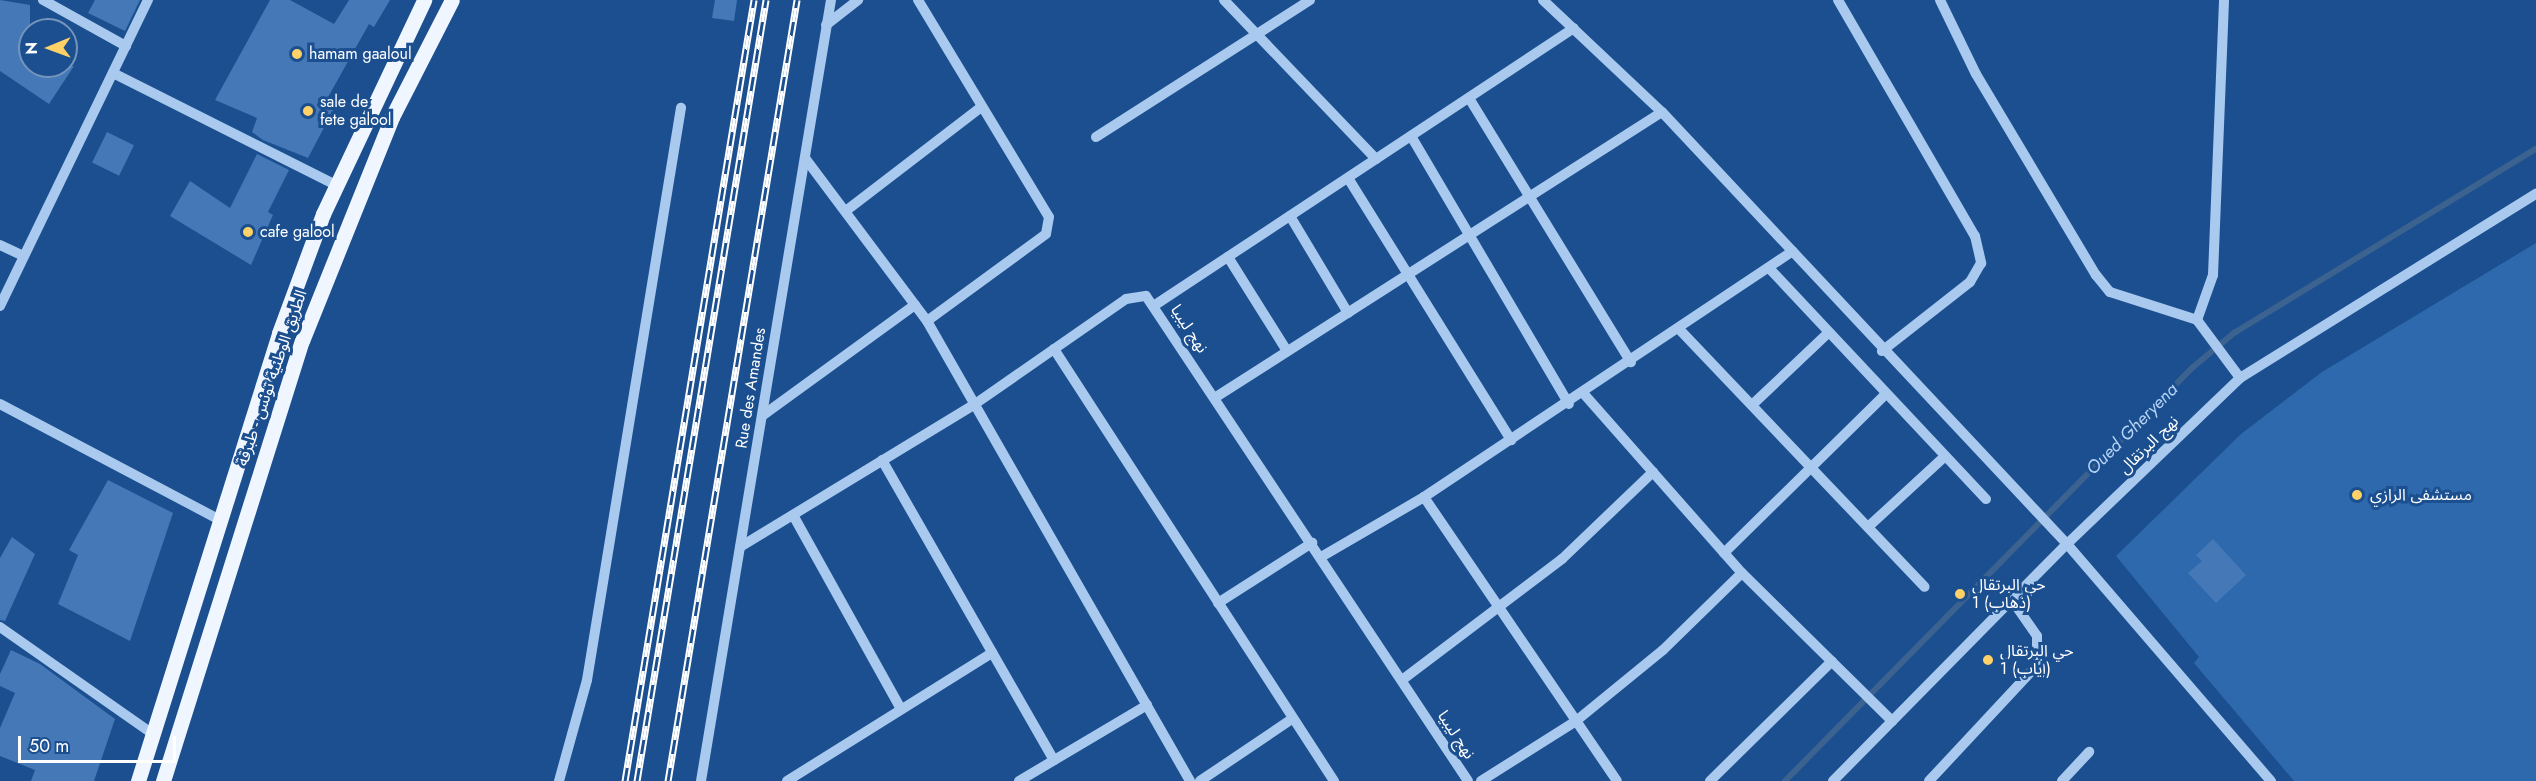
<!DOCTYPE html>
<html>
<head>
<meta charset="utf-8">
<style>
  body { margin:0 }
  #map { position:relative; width:2536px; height:781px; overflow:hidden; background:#1b4f8f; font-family:Jost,"Noto Sans Arabic",sans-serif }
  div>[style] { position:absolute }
  .green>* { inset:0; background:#2e69ad }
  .stream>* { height:6px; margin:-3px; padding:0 3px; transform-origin:3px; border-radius:3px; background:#3c6290 }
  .building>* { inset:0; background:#4478b7; transform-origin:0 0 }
  .minor>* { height:10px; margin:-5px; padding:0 5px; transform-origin:5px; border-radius:5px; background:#a9c9ee }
  .major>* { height:15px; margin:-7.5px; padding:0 7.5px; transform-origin:7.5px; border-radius:7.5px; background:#f0f6ff }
  .rail>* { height:7px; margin-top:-3.5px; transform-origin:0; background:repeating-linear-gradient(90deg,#1b4f8f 0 14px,#fff 0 28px); box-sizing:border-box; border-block:2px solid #fff }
  .dots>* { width:16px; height:16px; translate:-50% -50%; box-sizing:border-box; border:3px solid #1b4f8f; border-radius:50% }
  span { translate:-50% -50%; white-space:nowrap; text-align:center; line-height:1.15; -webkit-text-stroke:6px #1b4f8f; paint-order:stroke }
  .poi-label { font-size:16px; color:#fff }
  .left { translate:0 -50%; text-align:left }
  .street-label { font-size:16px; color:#fff }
  .water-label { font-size:18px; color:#b5d3f5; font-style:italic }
  .north { position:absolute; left:18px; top:18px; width:60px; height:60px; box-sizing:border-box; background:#1b4f8f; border:2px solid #7695bc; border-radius:50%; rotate:269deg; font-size:16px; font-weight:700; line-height:24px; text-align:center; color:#fff }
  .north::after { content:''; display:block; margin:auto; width:21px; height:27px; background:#ffd166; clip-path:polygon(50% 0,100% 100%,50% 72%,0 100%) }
  .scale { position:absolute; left:18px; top:736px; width:158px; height:27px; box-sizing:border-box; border:3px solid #fff; border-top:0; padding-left:8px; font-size:18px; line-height:21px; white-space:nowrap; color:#fff; -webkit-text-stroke:4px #1b4f8f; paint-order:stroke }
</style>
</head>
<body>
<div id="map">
  <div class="green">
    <div style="clip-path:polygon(2536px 243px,2536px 781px,2294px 781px,2194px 663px,2199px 657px,2116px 556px,2241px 434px,2322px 372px)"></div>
  </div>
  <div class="stream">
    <div style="left:1785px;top:781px;width:580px;rotate:-45.42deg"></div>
    <div style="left:2192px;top:368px;width:55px;rotate:-39.8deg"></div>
    <div style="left:2234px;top:333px;width:354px;rotate:-31.4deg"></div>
  </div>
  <div class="building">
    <div style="clip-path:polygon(0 0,30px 5px,30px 66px,74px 66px,49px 104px,0 71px)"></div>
    <div style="clip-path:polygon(95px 0,140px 0,125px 31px,88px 13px)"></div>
    <div style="clip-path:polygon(270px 0,290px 0,334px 24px,349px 0,390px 0,374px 27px,369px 24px,327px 99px,337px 103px,308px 158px,263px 140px,252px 132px,257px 118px,215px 100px)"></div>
    <div style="clip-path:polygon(715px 0,737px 0,734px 21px,712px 18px)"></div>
    <div style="left:107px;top:132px;width:30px;height:34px;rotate:26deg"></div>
    <div style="clip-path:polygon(257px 154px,289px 170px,268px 212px,273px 215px,251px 265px,170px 216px,190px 181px,230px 208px)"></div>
    <div style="clip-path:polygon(108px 480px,173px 513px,130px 641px,58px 604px,78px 555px,69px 550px)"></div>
    <div style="clip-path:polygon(12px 537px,35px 554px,5px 621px,0 620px,0 558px)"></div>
    <div style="clip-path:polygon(2213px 539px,2246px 575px,2216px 603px,2188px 573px,2202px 561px,2196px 555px)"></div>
    <div style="clip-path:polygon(11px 650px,40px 664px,115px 719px,94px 781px,31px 781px,35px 770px,0 756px,0 728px,15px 693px,0 686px,0 674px)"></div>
  </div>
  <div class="minor">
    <div style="left:43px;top:0;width:95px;rotate:29deg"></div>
    <div style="left:918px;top:0;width:253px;rotate:58.9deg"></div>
    <div style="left:1049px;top:217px;width:17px;rotate:100deg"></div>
    <div style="left:1046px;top:234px;width:147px;rotate:143.8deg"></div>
    <div style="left:1224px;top:0;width:220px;rotate:46.3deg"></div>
    <div style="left:1543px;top:0;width:163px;rotate:43.3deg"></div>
    <div style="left:1662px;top:112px;width:592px;rotate:46.85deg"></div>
    <div style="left:2067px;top:544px;width:313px;rotate:49.3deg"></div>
    <div style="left:1838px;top:0;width:273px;rotate:59.9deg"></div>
    <div style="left:1975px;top:236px;width:28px;rotate:77deg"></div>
    <div style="left:1981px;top:263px;width:22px;rotate:120deg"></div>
    <div style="left:1970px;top:282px;width:112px;rotate:141.9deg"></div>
    <div style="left:1940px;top:0;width:82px;rotate:64.1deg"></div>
    <div style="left:1976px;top:74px;width:234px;rotate:59.2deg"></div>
    <div style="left:2096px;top:275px;width:22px;rotate:51deg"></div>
    <div style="left:2110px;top:292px;width:91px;rotate:17.8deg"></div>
    <div style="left:2197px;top:320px;width:72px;rotate:53.4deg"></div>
    <div style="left:826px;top:25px;width:41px;rotate:-38deg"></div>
    <div style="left:113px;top:73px;width:250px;rotate:26.7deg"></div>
    <div style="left:1469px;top:98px;width:310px;rotate:58.5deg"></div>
    <div style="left:1411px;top:136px;width:311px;rotate:59.5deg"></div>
    <div style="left:1096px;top:137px;width:254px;rotate:-32.6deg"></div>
    <div style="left:805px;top:158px;width:204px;rotate:53.2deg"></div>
    <div style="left:927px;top:321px;width:530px;rotate:60.24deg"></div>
    <div style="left:1348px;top:178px;width:309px;rotate:58.1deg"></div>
    <div style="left:847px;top:210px;width:168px;rotate:-37.5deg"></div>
    <div style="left:1290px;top:216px;width:113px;rotate:59.1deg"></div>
    <div style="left:0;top:245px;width:26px;rotate:25deg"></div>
    <div style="left:1228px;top:257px;width:111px;rotate:57.9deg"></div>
    <div style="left:1769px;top:268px;width:317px;rotate:46.8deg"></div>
    <div style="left:1155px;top:305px;width:502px;rotate:-33.47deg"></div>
    <div style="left:0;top:306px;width:340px;rotate:-64.2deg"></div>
    <div style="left:2197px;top:320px;width:48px;rotate:-70.4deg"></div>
    <div style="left:2213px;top:275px;width:275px;rotate:-87.7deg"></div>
    <div style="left:1679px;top:329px;width:356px;rotate:46.4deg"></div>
    <div style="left:1054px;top:349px;width:515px;rotate:57.05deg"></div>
    <div style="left:1584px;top:394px;width:239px;rotate:48.6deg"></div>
    <div style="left:1742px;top:573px;width:211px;rotate:44.6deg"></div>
    <div style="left:1216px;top:397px;width:529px;rotate:-32.58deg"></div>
    <div style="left:0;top:404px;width:246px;rotate:27.8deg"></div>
    <div style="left:1752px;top:405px;width:103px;rotate:-43.4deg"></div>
    <div style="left:762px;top:416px;width:189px;rotate:-36deg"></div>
    <div style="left:882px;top:460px;width:346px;rotate:60.2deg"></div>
    <div style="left:1424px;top:497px;width:343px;rotate:55.8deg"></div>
    <div style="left:793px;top:515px;width:222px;rotate:60.9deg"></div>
    <div style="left:1868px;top:527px;width:103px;rotate:-42.6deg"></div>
    <div style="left:740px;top:547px;width:275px;rotate:-31.3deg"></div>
    <div style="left:975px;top:404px;width:184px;rotate:-34.8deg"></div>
    <div style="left:1126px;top:299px;width:20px;rotate:-9deg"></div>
    <div style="left:1146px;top:296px;width:582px;rotate:56.42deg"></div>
    <div style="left:1724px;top:553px;width:227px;rotate:-44.5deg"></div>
    <div style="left:1321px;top:557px;width:119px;rotate:-30.2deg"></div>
    <div style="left:1424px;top:497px;width:443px;rotate:-33.7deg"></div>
    <div style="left:1218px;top:603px;width:112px;rotate:-32.6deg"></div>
    <div style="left:0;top:627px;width:187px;rotate:35deg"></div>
    <div style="left:1402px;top:680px;width:201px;rotate:-37.1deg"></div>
    <div style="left:1562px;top:559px;width:126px;rotate:-43.7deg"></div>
    <div style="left:559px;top:781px;width:105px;rotate:-74.5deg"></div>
    <div style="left:587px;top:680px;width:580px;rotate:-80.67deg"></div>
    <div style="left:701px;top:781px;width:792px;rotate:-80.55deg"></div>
    <div style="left:787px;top:781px;width:242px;rotate:-32deg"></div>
    <div style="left:1019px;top:781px;width:149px;rotate:-30.7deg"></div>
    <div style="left:1200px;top:781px;width:111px;rotate:-34deg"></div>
    <div style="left:1481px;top:781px;width:112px;rotate:-32.3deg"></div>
    <div style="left:1576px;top:721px;width:112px;rotate:-39.2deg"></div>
    <div style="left:1663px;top:650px;width:110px;rotate:-44.3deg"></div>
    <div style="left:1710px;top:781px;width:171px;rotate:-44.5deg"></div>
    <div style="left:1833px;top:781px;width:333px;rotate:-45.4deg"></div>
    <div style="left:2067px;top:544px;width:240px;rotate:-43.8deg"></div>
    <div style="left:2240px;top:378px;width:349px;rotate:-31.9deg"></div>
    <div style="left:1929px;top:781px;width:158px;rotate:-47deg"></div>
    <div style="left:2037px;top:665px;width:29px;rotate:-90deg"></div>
    <div style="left:2037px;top:636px;width:44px;rotate:-124.8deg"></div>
    <div style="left:2062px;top:781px;width:40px;rotate:-47deg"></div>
  </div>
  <div class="major">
    <div style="left:138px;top:781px;width:470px;rotate:-72.5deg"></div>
    <div style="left:279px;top:333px;width:127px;rotate:-69.7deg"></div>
    <div style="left:323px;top:214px;width:237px;rotate:-64.7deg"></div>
    <div style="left:163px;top:781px;width:461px;rotate:-72.5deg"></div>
    <div style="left:302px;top:341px;width:241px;rotate:-68.1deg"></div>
    <div style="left:392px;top:117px;width:131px;rotate:-62.9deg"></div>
  </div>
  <div class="rail">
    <div style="left:625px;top:781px;width:792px;rotate:-80.62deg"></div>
    <div style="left:637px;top:781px;width:792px;rotate:-80.62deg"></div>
    <div style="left:668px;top:781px;width:792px;rotate:-80.62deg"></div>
  </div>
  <div class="dots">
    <div style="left:297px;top:54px;background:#ffd166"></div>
    <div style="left:308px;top:111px;background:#ffd166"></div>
    <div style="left:248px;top:232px;background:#ffd166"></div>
    <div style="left:2357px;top:495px;background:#ffd166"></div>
    <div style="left:1960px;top:594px;background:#ffd166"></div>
    <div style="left:1988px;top:660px;background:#ffd166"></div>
  </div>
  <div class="poi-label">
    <span class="left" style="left:309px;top:54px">hamam gaaloul</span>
    <span class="left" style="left:320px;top:111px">sale de<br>fete galool</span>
    <span class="left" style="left:260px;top:232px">cafe galool</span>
    <span class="left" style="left:2370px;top:495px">مستشفى الرازي</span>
    <span class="left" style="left:1972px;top:594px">حي البرتقال<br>1 (ذهاب)</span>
    <span class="left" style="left:2000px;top:660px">حي البرتقال<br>1 (إياب)</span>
  </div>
  <div class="street-label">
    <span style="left:1189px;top:329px;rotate:57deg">نهج ليبيا</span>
    <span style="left:272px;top:378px;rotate:-71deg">الطريق الوطنية تونس - طبرقة</span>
    <span style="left:751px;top:388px;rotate:-81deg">Rue des Amandes</span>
    <span style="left:2149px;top:445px;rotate:-44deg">نهج البرتقال</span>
    <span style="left:1456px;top:735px;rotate:57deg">نهج ليبيا</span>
  </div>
  <div class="water-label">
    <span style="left:2132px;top:429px;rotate:-45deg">Oued Gheryena</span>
  </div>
  <div class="north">N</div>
  <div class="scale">50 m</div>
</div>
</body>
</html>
